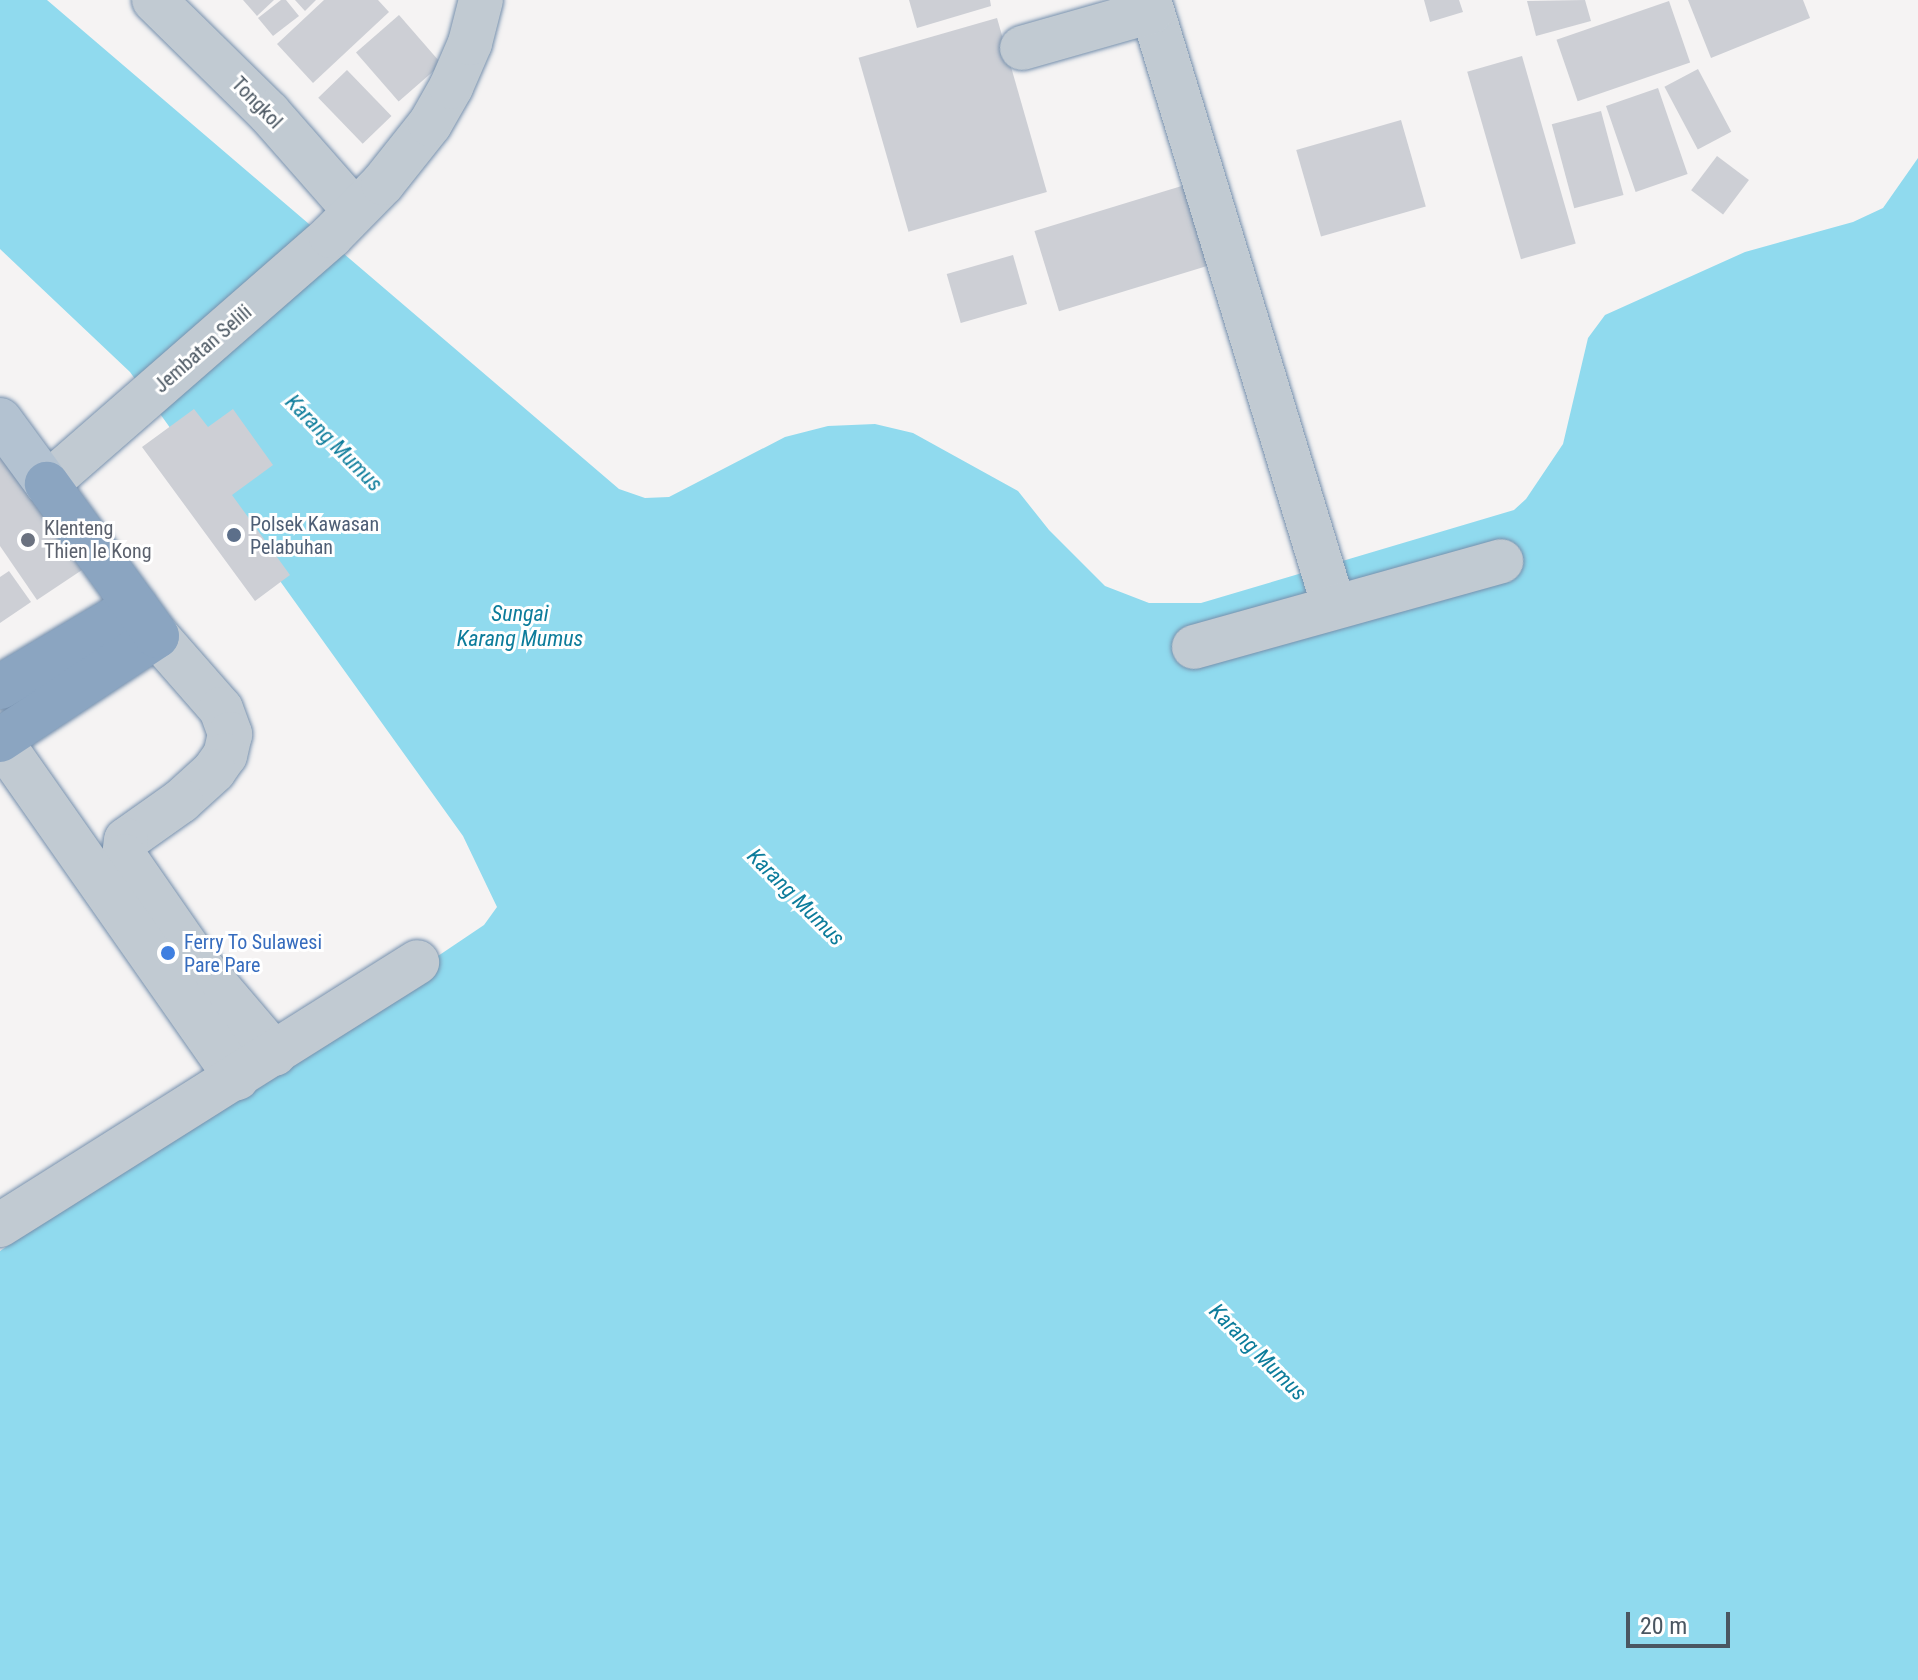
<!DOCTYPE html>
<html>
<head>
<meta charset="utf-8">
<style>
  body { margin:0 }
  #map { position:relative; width:1918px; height:1680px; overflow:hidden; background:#f5f3f3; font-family:"Roboto Condensed",sans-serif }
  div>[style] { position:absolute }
  .water>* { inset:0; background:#90daee }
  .building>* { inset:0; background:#cdcfd5; transform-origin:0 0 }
  .roads { filter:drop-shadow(0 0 2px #7690ad) drop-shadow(0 0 2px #7690ad) }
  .minor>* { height:44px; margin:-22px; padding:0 22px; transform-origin:22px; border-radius:22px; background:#c1cad2 }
  .major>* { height:44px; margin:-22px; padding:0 22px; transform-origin:22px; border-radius:22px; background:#b3c2d1 }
  .highway>* { height:44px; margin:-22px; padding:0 22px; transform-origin:22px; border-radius:22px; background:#8ba5c1 }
  .dots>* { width:22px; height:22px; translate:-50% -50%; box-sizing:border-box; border:4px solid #fff; border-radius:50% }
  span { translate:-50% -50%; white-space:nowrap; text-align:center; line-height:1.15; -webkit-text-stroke:6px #fff; paint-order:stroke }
  .street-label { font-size:20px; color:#4a5661 }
  .service-label { font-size:20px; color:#4e5e75 }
  .left { translate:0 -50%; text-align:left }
  .worship-label { font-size:20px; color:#5b616d }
  .shop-label { font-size:20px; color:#366cbe }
  .water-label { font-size:22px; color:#0c7c9b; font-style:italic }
  .scale { position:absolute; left:1626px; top:1612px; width:104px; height:36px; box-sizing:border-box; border:4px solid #4a5661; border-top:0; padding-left:10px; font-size:24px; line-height:28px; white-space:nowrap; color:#4a5661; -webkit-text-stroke:6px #fff; paint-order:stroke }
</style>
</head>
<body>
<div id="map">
  <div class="water">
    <div style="clip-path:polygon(0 0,47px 0,619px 489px,645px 498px,669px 497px,785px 437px,828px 426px,875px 424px,913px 433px,1018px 491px,1049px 530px,1105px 586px,1149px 603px,1201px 603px,1514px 510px,1526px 499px,1563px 444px,1588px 338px,1605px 315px,1745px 252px,1853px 222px,1883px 208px,1918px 158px,1918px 1680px,0 1680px,0 1251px,484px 925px,497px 907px,463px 836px,130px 372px,0 249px)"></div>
  </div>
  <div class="building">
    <div style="clip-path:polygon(243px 0,274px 0,257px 16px)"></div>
    <div style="clip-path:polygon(281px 0,286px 0,299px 16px,273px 36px,258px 18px)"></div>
    <div style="clip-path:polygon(295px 0,316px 0,305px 11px)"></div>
    <div style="clip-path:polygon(324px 0,378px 0,389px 12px,313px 83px,277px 44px)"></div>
    <div style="clip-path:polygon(909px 0,990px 0,991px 6px,917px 28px)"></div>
    <div style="clip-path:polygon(1424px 0,1459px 0,1463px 12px,1430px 22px)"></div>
    <div style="clip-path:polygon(1585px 0,1591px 21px,1536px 36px,1527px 1px)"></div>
    <div style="clip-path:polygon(1688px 0,1803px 0,1810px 18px,1711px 58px)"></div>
    <div style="left:1669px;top:1px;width:65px;height:119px;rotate:71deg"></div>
    <div style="left:399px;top:15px;width:65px;height:57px;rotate:49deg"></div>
    <div style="left:997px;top:18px;width:181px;height:144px;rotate:74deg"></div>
    <div style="left:1522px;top:56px;width:195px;height:57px;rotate:74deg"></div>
    <div style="left:1698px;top:69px;width:71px;height:38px;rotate:62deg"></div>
    <div style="left:347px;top:70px;width:64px;height:40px;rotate:46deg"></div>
    <div style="left:1658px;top:88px;width:91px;height:55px;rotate:71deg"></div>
    <div style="left:1601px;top:111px;width:87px;height:51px;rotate:75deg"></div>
    <div style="left:1401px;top:120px;width:90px;height:109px;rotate:74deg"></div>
    <div style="left:1717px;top:156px;width:40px;height:43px;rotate:37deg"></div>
    <div style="left:1198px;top:181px;width:84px;height:171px;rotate:73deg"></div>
    <div style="left:1013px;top:255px;width:51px;height:69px;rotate:74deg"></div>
    <div style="clip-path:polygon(194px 409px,208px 427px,233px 409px,273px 465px,232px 495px,290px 575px,255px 601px,142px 447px)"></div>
    <div style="clip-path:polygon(0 449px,82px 570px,37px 600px,0 546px)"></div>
    <div style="clip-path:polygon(9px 571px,31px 602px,0 623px,0 577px)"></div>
  </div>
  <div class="roads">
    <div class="minor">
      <div style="left:154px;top:0;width:161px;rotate:44.5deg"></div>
      <div style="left:269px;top:113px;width:130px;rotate:48.7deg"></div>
      <div style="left:1149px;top:0;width:635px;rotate:73.05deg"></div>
      <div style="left:1022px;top:48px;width:135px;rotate:-15.9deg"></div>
      <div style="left:47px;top:484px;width:377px;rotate:-41.1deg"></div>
      <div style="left:331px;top:236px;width:74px;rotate:-45.5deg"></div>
      <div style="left:383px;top:183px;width:75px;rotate:-51.5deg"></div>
      <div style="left:430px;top:124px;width:43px;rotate:-60.4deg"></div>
      <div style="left:451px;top:87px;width:48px;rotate:-66.6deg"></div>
      <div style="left:470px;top:43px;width:44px;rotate:-75.7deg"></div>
      <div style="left:157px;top:636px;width:97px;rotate:48.8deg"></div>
      <div style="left:221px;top:709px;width:27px;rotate:70deg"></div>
      <div style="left:230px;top:734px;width:22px;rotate:103deg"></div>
      <div style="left:225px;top:755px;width:19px;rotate:125deg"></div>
      <div style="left:214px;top:771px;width:45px;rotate:137.7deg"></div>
      <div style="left:181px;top:801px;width:67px;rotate:144.7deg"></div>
      <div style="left:126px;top:840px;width:16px;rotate:97deg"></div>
      <div style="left:124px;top:856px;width:135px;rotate:55.3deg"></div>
      <div style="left:201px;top:967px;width:114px;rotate:49.6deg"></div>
      <div style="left:1194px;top:647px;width:319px;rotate:-15.6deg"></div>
      <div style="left:0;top:740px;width:413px;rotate:55deg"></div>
      <div style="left:0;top:1225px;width:493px;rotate:-32.2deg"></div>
    </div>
    <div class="major">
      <div style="left:0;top:420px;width:79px;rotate:53.7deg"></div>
    </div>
    <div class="highway">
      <div style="left:0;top:687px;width:158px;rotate:-30.8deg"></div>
      <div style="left:0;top:740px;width:188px;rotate:-33.5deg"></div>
      <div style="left:157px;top:636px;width:188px;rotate:-125.9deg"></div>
    </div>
  </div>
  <div class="dots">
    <div style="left:234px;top:535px;background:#5c6f8a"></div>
    <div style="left:28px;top:540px;background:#6b7280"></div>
    <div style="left:168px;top:953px;background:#3f7fe0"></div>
  </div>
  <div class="street-label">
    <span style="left:257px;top:103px;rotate:46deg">Tongkol</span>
    <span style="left:203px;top:349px;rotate:-41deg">Jembatan Selili</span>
  </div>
  <div class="service-label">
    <span class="left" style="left:250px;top:536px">Polsek Kawasan<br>Pelabuhan</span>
  </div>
  <div class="worship-label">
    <span class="left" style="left:44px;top:540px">Klenteng<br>Thien Ie Kong</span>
  </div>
  <div class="shop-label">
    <span class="left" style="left:184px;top:954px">Ferry To Sulawesi<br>Pare Pare</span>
  </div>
  <div class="water-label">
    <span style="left:334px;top:443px;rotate:45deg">Karang Mumus</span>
    <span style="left:520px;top:626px">Sungai<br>Karang Mumus</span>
    <span style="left:796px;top:897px;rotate:45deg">Karang Mumus</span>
    <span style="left:1258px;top:1352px;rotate:45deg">Karang Mumus</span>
  </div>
  <div class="scale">20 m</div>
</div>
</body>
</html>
